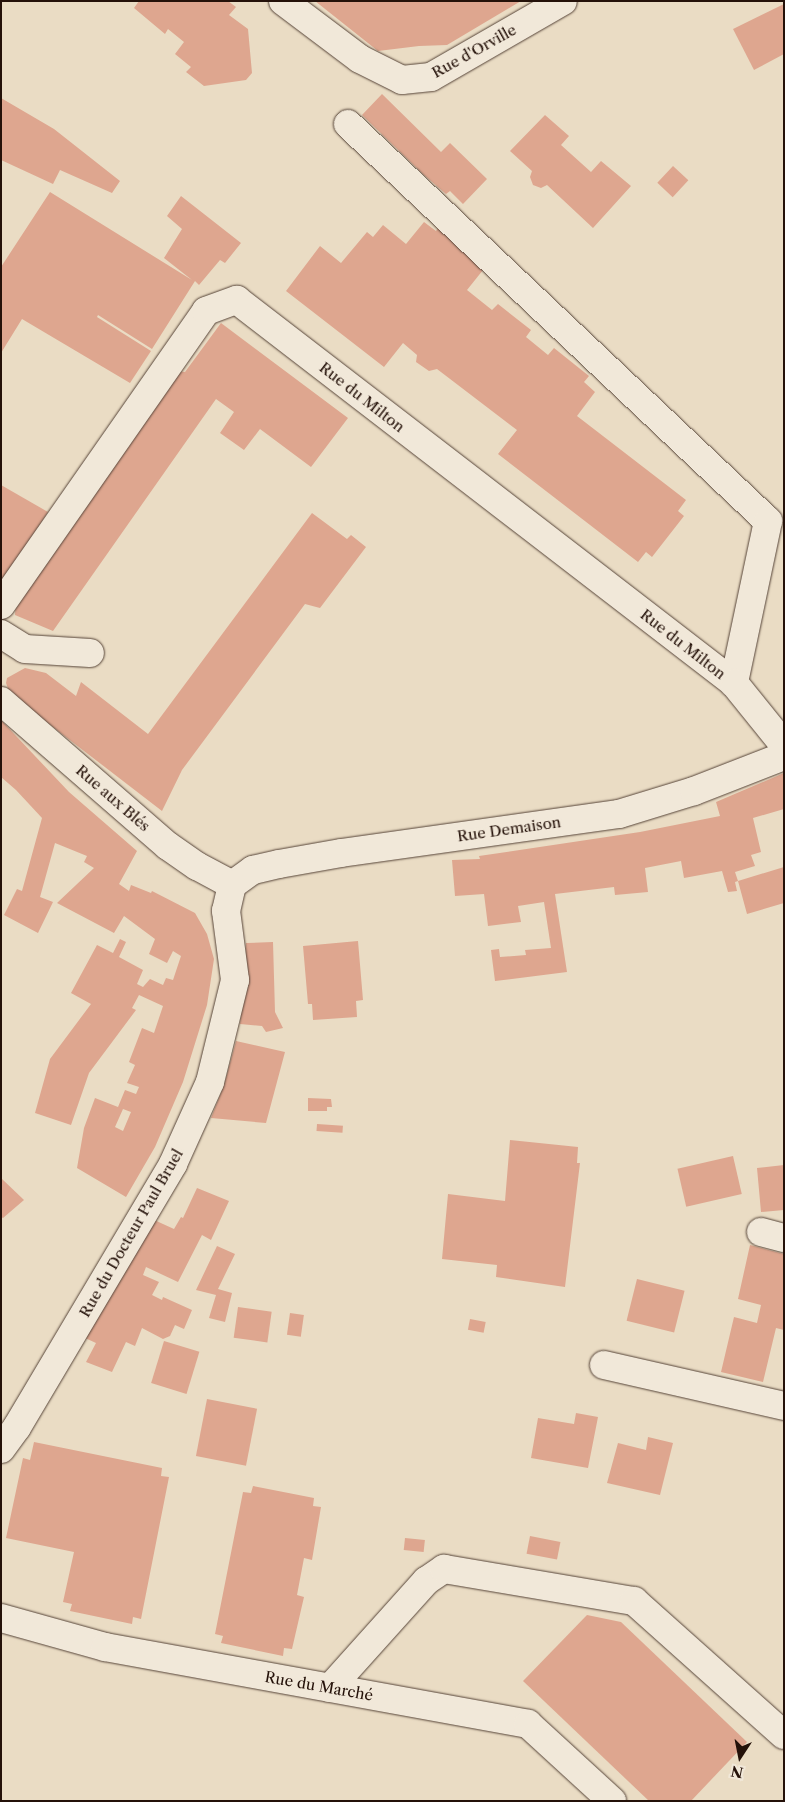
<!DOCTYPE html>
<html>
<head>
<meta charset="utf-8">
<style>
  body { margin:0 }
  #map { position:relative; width:785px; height:1802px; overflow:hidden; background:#eadcc4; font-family:"Libre Caslon Text",serif }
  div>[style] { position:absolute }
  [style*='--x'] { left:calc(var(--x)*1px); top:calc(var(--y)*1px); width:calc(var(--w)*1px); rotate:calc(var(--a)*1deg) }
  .building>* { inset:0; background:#dea68f; transform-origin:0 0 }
  .roads { filter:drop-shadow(0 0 1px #564438) drop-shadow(0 0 1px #564438) }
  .minor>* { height:28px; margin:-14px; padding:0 14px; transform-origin:14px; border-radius:14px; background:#f1e8d9 }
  span { translate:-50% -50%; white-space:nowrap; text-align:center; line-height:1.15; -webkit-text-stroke:5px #f1e8d9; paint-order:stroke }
  .street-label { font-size:15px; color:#241109 }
  .frame { position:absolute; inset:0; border:2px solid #241109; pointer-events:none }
  .north { position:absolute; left:715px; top:1732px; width:50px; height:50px; -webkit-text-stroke:4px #f1e8d9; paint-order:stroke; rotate:191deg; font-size:14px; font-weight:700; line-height:20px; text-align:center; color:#241109 }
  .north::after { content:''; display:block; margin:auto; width:18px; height:22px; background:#241109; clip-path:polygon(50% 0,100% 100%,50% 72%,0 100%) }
</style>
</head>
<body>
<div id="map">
  <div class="building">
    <i style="clip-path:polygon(139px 1px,228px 1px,236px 7px,229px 15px,248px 29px,252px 73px,246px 80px,204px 86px,186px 72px,191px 67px,175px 54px,184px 42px,168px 29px,165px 34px,134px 8px)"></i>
    <i style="clip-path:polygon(315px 1px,521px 1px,447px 45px,419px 46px,378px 51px)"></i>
    <i style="clip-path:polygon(784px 4px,784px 54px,754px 70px,733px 29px)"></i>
    <i style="clip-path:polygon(382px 94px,441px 152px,450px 143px,487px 179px,463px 204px,450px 191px,446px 194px,424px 175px,362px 115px)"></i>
    <i style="clip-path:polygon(1px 98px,54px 129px,120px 181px,112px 193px,60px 170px,53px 184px,1px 160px)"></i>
    <i style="clip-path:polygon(545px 115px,569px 136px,561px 145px,591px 172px,601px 161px,631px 186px,593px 228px,547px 185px,541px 188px,533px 185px,530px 177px,532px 171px,510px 151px)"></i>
    <i style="left:673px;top:166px;width:21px;height:23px;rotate:43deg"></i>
    <i style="clip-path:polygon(50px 192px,192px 280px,164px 258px,182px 229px,167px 216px,181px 196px,241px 243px,225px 263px,220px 260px,199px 285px,195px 281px,152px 349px,98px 315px,97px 317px,151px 351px,130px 383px,22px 319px,1px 353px,1px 267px)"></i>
    <i style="clip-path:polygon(424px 222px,436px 231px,440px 225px,483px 270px,467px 290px,492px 310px,498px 304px,531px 330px,526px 337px,548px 355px,554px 348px,589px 376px,584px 382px,595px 392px,577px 416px,686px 500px,678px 511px,684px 516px,652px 557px,646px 552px,638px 562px,498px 454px,517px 430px,437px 369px,429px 371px,416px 362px,417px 355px,403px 343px,384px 367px,286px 291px,320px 246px,341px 263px,367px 232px,373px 237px,383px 225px,406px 244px)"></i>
    <i style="clip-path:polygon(221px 323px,348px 418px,311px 467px,260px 429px,244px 450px,220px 433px,234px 412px,216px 399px,53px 631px,15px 615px,16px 600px,175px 371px,185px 372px)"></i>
    <i style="clip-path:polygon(1px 485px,48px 512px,1px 587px)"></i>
    <i style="clip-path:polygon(312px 513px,347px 539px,351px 535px,366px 547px,320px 608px,305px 604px,182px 770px,162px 811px,10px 694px,6px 683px,7px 678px,25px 668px,46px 673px,76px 696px,81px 682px,148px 734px)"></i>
    <i style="clip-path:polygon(evenodd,1px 720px,69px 792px,137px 851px,119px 884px,129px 891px,131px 885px,151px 893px,152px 891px,195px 913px,207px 934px,214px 959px,207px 1005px,183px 1082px,155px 1147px,126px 1197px,77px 1168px,84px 1128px,95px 1098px,118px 1107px,125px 1090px,136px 1094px,139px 1087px,127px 1083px,135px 1065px,129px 1062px,142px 1028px,154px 1033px,163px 1006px,139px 995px,132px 1008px,136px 1010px,89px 1073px,71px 1125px,35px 1113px,50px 1059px,91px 1004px,71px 993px,97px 945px,113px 953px,120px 939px,126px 942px,119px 957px,143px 970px,137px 984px,143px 987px,150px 979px,163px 985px,166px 978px,173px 980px,181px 956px,173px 951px,167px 963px,149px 954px,155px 939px,124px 916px,114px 933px,57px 903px,94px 868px,84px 862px,87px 856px,55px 843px,40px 897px,53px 902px,38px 933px,4px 915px,17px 889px,22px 891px,42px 818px,16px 790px,1px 777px,1px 720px,123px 1109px,131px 1112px,123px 1131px,115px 1127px,123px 1109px)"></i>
    <i style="clip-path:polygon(784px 773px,784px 809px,753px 818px,761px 852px,751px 855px,755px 866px,735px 872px,738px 881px,784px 867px,784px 903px,747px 914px,738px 881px,735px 882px,737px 891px,728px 892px,722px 871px,684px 878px,681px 861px,645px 868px,648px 892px,615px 895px,614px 887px,555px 894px,567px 972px,495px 981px,491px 950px,499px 949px,500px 957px,526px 955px,525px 950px,551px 948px,544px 902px,518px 906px,521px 922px,488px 926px,484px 894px,455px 896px,452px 860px,480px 859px,479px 856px,640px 832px,720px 816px,716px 802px)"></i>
    <i style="clip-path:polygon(358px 941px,363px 1000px,356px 1001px,357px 1017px,313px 1020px,312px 1004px,308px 1004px,303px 946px)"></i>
    <i style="clip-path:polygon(273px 942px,275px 1012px,283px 1028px,266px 1032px,262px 1026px,240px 1024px,246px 943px)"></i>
    <i style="clip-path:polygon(236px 1041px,285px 1052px,266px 1123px,211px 1118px,224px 1085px)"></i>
    <i style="clip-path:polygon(308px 1098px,331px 1099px,332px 1107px,327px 1107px,327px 1111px,308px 1111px)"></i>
    <i style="left:317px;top:1124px;width:26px;height:7px;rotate:4deg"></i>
    <i style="clip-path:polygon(510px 1140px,578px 1147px,577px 1163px,580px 1163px,565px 1287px,496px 1277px,497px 1265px,442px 1259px,448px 1194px,505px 1201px)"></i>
    <i style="left:733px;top:1156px;width:39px;height:57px;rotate:77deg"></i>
    <i style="clip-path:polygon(784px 1165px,784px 1210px,761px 1212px,757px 1168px)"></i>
    <i style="clip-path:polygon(1px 1178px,24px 1200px,3px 1218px,1px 1217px)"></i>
    <i style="clip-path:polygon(197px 1188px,229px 1201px,211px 1240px,202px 1235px,178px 1282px,146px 1267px,143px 1275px,159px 1282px,152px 1295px,162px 1300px,163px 1297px,192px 1310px,184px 1329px,175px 1325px,170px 1336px,163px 1339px,142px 1328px,135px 1346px,126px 1342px,112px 1372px,86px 1362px,96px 1343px,85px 1338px,152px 1219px,174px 1229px,181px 1217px,183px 1218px)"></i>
    <i style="clip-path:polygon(750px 1245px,784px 1254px,784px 1330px,776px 1328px,763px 1382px,721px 1372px,734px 1317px,757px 1323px,761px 1305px,738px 1299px)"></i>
    <i style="clip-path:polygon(217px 1246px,235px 1254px,218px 1289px,232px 1293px,225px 1322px,209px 1318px,216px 1295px,196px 1290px)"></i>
    <i style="left:637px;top:1279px;width:49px;height:43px;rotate:14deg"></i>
    <i style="left:238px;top:1307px;width:34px;height:31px;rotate:8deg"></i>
    <i style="left:290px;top:1313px;width:14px;height:22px;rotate:8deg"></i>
    <i style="left:470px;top:1319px;width:16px;height:11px;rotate:11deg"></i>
    <i style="left:164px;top:1341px;width:37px;height:44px;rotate:17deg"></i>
    <i style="left:207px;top:1399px;width:51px;height:58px;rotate:11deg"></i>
    <i style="clip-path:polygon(576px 1413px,598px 1417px,588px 1468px,531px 1458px,538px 1418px,574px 1424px)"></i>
    <i style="clip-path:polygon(648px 1437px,673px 1443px,660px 1495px,607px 1483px,618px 1443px,646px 1450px)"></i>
    <i style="clip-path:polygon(34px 1442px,162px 1468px,161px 1476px,169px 1477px,141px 1619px,133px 1617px,132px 1624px,70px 1611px,72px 1604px,63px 1602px,74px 1552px,6px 1538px,23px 1458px,30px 1460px)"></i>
    <i style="clip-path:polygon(253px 1486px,314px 1498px,313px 1506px,321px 1507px,312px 1560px,304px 1558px,297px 1595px,304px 1597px,292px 1649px,284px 1648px,283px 1656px,221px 1643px,223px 1636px,215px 1634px,243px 1492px,251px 1493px)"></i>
    <i style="left:530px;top:1536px;width:31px;height:18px;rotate:11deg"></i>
    <i style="left:405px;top:1538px;width:20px;height:12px;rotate:6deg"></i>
    <i style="clip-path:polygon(587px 1615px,621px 1622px,747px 1742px,691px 1801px,649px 1801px,523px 1681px)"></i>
  </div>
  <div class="roads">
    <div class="minor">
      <i style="--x:283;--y:1;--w:96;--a:37"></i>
      <i style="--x:360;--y:59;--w:47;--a:26.6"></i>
      <i style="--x:402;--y:80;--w:29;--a:-6"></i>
      <i style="--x:431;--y:77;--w:152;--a:-29.9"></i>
      <i style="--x:348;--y:124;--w:578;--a:43.39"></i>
      <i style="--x:768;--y:521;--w:166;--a:101.9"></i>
      <i style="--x:1;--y:605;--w:358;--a:-55.1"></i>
      <i style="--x:206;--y:311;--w:33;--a:-20"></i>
      <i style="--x:237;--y:300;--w:627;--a:37.62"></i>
      <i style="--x:734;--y:683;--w:80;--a:51.1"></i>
      <i style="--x:1;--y:634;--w:28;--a:32"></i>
      <i style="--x:25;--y:649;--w:65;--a:3.5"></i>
      <i style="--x:1;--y:701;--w:221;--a:41"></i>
      <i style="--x:168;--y:846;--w:35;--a:35"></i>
      <i style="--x:197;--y:866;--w:40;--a:28"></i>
      <i style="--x:232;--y:885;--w:26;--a:-36"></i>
      <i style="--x:253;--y:870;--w:27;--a:-13"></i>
      <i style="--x:279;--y:864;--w:63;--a:-10.1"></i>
      <i style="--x:341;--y:853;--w:281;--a:-8"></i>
      <i style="--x:619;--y:814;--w:78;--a:-17"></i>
      <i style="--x:694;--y:791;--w:97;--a:-21.3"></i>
      <i style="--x:761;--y:1232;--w:24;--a:15"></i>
      <i style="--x:604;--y:1365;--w:185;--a:12.8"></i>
      <i style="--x:1;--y:1449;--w:27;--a:-54"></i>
      <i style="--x:17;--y:1427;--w:306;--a:-59.3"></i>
      <i style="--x:173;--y:1164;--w:90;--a:-65.7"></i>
      <i style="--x:210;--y:1082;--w:105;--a:-76.2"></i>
      <i style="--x:235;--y:980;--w:70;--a:-97.4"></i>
      <i style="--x:226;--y:911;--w:27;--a:-77"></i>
      <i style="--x:1;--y:1618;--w:108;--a:15.6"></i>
      <i style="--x:105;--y:1647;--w:430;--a:10.3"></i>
      <i style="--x:528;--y:1724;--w:114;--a:42.5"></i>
      <i style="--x:330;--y:1688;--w:144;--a:-48.1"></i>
      <i style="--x:426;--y:1581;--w:22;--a:-34"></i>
      <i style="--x:444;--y:1569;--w:193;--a:9.6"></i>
      <i style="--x:634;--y:1601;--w:201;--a:41.8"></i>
    </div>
  </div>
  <div class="street-label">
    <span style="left:474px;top:51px;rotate:-29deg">Rue d'Orville</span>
    <span style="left:362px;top:397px;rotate:38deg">Rue du Milton</span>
    <span style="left:683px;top:644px;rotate:38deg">Rue du Milton</span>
    <span style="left:113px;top:798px;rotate:41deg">Rue aux Blés</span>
    <span style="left:509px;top:829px;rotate:-8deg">Rue Demaison</span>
    <span style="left:131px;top:1233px;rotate:-60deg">Rue du Docteur Paul Bruel</span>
    <span style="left:319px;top:1686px;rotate:10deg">Rue du Marché</span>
  </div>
  <div class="frame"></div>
  <div class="north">N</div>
</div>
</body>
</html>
